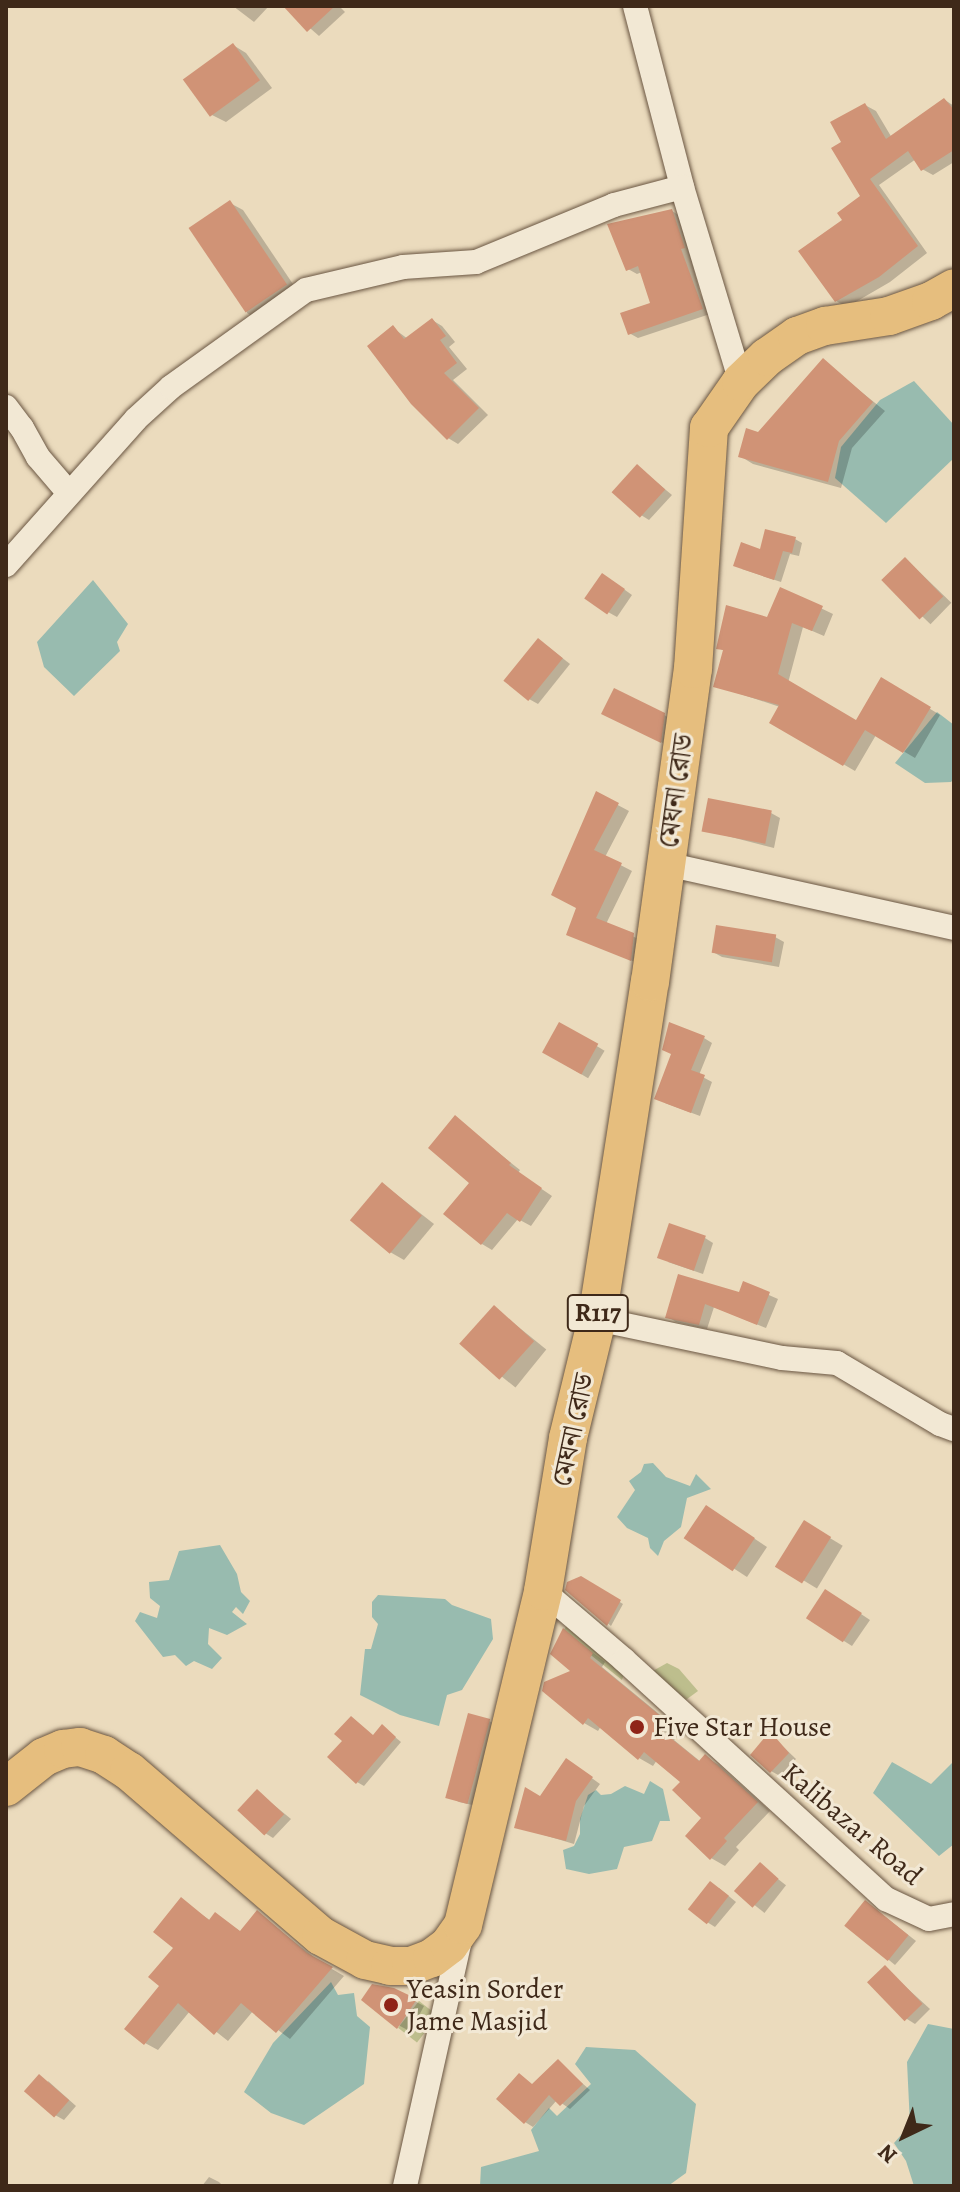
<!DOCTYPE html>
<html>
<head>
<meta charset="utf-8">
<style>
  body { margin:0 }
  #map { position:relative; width:960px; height:2192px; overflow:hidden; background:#ebdbbd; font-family:Alegreya,"Noto Serif Bengali",serif }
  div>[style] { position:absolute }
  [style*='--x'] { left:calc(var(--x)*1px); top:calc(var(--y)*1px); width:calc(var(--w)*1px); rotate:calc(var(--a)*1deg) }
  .green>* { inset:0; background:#bdbe8d; transform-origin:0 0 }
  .water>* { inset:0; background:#98bbaf }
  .shadow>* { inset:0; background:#0003; transform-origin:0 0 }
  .building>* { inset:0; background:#d09376; transform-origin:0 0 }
  .roads { filter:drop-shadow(0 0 2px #6a5642) drop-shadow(0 0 2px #6a5642) }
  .street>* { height:24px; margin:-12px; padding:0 12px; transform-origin:12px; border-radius:12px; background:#f2e8d4 }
  .primary>* { height:38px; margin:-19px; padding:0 19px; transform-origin:19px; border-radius:19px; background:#e6be7e }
  .dots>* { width:22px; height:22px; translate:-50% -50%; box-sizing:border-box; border:4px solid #f2e8d4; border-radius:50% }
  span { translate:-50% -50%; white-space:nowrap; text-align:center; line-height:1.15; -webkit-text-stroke:6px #f2e8d4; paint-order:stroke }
  .shield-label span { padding:2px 6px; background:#f2e8d4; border:2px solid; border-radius:6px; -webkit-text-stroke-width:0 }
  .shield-label { font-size:26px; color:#3f2919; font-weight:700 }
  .street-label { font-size:28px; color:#3f2919 }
  .poi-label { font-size:28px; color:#3f2919 }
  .left { translate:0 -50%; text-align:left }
  .frame { position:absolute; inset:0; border:8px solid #3f2919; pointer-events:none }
  .north { position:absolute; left:864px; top:2096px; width:80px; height:80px; -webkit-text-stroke:6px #f2e8d4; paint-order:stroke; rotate:223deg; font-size:22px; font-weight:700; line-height:32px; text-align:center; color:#3f2919 }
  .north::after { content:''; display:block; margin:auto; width:28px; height:36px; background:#3f2919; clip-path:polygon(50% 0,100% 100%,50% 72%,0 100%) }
</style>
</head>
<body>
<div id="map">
  <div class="green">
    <i style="clip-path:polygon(571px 1620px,626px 1668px,622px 1680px,562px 1632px)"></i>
    <i style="clip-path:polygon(667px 1663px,679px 1669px,698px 1691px,683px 1702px,651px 1672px)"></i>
    <i style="left:419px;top:2001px;width:24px;height:34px;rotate:38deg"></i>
  </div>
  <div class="water">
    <i style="clip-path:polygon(914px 381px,954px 425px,954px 458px,886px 523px,835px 478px,841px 447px,880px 400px)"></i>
    <i style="clip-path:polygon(93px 580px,128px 624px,117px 642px,120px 651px,74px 696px,44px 667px,37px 642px)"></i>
    <i style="clip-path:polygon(937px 712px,954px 725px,954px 779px,951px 782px,925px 783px,895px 763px)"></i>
    <i style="clip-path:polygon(653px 1463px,666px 1477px,690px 1486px,696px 1474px,711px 1489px,687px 1498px,681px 1527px,664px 1541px,658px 1556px,650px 1548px,648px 1538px,627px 1528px,617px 1517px,635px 1490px,629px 1481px,641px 1472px,644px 1464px)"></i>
    <i style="clip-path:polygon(220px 1545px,237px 1574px,241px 1592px,250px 1601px,243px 1614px,236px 1607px,232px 1612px,247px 1624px,227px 1635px,209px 1628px,208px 1644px,222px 1658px,212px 1669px,194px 1661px,186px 1666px,175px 1655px,163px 1657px,135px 1621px,140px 1612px,157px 1618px,160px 1606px,150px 1598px,149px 1582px,169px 1580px,179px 1551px)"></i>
    <i style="clip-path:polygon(378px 1595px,445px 1599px,452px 1605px,491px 1619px,493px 1639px,462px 1690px,447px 1695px,439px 1726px,400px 1715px,360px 1695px,365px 1649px,371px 1649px,378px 1624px,372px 1617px,372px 1602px)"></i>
    <i style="clip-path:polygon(954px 1761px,954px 1844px,939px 1856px,873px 1793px,892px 1762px,931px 1784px)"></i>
    <i style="clip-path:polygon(650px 1781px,663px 1789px,670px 1821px,660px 1821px,652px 1841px,624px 1847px,617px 1869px,589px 1874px,566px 1869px,563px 1850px,574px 1846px,580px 1834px,580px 1819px,588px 1795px,596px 1790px,601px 1795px,611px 1794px,625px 1786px,644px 1794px)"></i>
    <i style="clip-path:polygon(331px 1982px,338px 1995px,354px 1993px,357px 2016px,370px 2027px,364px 2084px,304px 2125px,271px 2113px,244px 2092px,273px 2043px)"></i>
    <i style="clip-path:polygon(928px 2024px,954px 2029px,954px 2186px,914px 2186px,906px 2161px,894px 2143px,910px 2125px,907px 2062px)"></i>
    <i style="clip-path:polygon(586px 2047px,635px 2050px,696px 2104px,686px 2173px,668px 2186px,480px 2186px,481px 2167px,539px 2151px,531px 2130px,549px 2108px,557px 2116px,591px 2084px,575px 2064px)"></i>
  </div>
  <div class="shadow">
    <i style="clip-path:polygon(233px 6px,269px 6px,254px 22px)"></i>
    <i style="clip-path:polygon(285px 6px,339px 6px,345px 12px,319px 36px)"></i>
    <i style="clip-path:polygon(233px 45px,246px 53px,272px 88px,226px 122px,212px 115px)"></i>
    <i style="clip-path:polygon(945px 100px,954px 106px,954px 162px,933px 175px,922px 169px,916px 159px,879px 185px,927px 253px,890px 282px,847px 307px,836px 301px,844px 220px,863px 196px,844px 142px,865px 105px,876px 111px,892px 138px)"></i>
    <i style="clip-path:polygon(230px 203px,243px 210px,299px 293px,260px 321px,247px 313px)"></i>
    <i style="clip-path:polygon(672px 211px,680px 216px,700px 293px,710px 314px,638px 338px,629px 333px,652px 304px,642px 272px,637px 274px,628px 269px)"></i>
    <i style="clip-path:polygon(432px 320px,442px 326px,455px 342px,449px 347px,467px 369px,453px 380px,488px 415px,458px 444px,448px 438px,393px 328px,408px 339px)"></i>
    <i style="clip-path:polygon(823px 361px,885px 411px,852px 448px,841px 488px,753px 464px,740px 456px)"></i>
    <i style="clip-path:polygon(637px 466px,672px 495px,649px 520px,641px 515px)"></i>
    <i style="clip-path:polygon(795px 539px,802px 543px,799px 556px,790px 554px,781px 582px,742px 569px)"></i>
    <i style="left:906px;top:559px;width:63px;height:30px;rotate:44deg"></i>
    <i style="clip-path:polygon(611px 580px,632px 595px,617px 617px,608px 612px)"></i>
    <i style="clip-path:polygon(781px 589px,833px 614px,824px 636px,803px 627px,788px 683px,857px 723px,893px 686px,940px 715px,915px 758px,876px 735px,855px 771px,771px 722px,780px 707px,716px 686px,725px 651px,719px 648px,768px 619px)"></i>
    <i style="clip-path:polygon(546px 645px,570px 664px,538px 704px,529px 699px)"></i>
    <i style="clip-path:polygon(664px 715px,673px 720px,669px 746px,612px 718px)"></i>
    <i style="clip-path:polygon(597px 794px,629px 811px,605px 857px,632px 871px,606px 924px,645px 942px,642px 965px,568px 934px,579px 908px)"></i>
    <i style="clip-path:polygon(771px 813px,780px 818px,774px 848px,704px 830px)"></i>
    <i style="clip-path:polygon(775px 937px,784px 942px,779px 967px,722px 957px,713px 952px)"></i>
    <i style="left:560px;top:1024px;width:52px;height:32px;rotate:31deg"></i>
    <i style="clip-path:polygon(704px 1038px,712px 1043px,699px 1075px,712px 1082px,700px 1116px,665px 1103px)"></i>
    <i style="clip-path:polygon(455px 1118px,520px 1170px,518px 1173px,552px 1196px,531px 1226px,518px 1219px,492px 1250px,482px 1244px)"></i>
    <i style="clip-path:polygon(383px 1184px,434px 1224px,404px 1260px,390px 1252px)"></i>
    <i style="clip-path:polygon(705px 1238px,713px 1243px,703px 1274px,668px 1262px)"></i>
    <i style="clip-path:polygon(679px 1277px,740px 1295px,744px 1284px,778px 1299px,766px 1328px,714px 1307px,707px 1329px,676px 1322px,668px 1317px)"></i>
    <i style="left:495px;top:1308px;width:66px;height:49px;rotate:39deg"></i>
    <i style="clip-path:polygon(719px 1515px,767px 1547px,747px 1577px,687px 1538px)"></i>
    <i style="left:805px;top:1523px;width:44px;height:50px;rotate:31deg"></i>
    <i style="clip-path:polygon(581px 1578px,623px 1604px,611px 1626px,568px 1590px)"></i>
    <i style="clip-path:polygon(834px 1596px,870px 1620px,852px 1646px,844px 1641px)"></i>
    <i style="clip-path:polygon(564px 1631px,605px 1662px,602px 1667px,681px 1732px,674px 1740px,701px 1762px,706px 1757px,719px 1765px,770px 1811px,736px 1847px,739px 1850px,725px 1866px,711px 1858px,704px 1818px,683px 1782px,657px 1760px,653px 1766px,639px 1758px,601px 1726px,598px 1731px,584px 1723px,544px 1690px,574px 1671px)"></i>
    <i style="clip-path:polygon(489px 1721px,496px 1725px,477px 1806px,459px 1802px,452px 1798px)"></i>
    <i style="clip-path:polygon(383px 1727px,401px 1742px,364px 1786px,357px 1782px,374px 1737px)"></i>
    <i style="clip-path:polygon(770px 1734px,796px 1759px,780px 1776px,771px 1771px)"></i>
    <i style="clip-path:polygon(575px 1766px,600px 1784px,584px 1806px,574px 1844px,517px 1827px)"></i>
    <i style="clip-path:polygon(258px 1792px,291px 1819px,273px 1838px,265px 1833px)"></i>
    <i style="left:760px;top:1865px;width:33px;height:35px;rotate:38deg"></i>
    <i style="clip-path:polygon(719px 1888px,736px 1902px,715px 1927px,707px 1922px)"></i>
    <i style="clip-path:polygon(181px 1900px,211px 1921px,216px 1915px,241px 1932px,258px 1913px,320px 1962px,344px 1976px,290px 2039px,253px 2011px,228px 2041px,190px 2011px,158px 2050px,145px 2043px,176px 1948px)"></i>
    <i style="clip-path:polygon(874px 1908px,916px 1941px,895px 1965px,846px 1925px)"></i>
    <i style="clip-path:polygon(885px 1968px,930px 2009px,915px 2024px,907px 2019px)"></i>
    <i style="left:394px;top:1990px;width:34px;height:29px;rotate:28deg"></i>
    <i style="clip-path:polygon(558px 2062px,590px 2090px,570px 2109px,557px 2100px,533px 2127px,525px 2122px,520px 2076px,534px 2086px)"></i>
    <i style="clip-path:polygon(48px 2081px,76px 2106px,64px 2120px,55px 2115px)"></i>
    <i style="clip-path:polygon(209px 2177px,219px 2182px,223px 2186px,202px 2186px)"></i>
  </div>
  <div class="building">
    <i style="clip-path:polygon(283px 6px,335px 6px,307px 32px)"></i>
    <i style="left:233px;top:43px;width:46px;height:62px;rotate:54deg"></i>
    <i style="clip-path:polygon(944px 98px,954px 110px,954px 150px,921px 171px,908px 151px,870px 179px,918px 246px,879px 277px,835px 302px,798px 251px,842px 220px,837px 213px,860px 196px,831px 148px,841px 142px,830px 122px,865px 103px,886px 139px)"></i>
    <i style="left:230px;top:200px;width:102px;height:50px;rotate:56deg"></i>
    <i style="clip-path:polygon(672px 209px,685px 248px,681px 249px,703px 309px,628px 335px,620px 313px,650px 303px,638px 266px,626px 271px,607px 224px)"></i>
    <i style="clip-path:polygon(432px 318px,446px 336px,440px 340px,457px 363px,444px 373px,479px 408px,447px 440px,411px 404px,367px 346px,393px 325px,404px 339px)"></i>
    <i style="clip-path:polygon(823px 358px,873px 402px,839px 441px,828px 482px,738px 457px,746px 428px,758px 432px)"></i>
    <i style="left:637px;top:464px;width:38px;height:38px;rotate:42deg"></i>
    <i style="clip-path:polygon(765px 529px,796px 537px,792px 553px,783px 551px,774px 580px,733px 566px,741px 542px,760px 549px)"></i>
    <i style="left:905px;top:557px;width:55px;height:33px;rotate:46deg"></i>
    <i style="left:602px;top:573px;width:28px;height:31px;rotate:35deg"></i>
    <i style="clip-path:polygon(780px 587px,823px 606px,812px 631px,792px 623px,778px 674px,856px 720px,881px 677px,931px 707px,903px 753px,865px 730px,843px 766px,769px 723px,779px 705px,713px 687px,723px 650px,716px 649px,726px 605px,767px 617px)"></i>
    <i style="left:538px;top:638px;width:32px;height:55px;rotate:39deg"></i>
    <i style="clip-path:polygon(614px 688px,665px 713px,661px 743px,601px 714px)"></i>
    <i style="clip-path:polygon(596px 791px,619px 803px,594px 850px,622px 863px,596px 918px,634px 933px,631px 961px,566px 935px,576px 908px,551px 895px)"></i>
    <i style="left:708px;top:798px;width:65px;height:34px;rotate:11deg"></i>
    <i style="left:716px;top:925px;width:61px;height:28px;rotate:9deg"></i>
    <i style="left:559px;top:1022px;width:45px;height:35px;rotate:29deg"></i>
    <i style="clip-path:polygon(669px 1022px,705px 1036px,691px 1070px,705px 1075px,691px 1113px,654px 1099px,671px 1054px,662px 1050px)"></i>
    <i style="clip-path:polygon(455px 1115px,511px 1163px,509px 1165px,542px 1188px,520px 1222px,507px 1213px,481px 1245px,443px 1214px,469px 1183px,428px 1148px)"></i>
    <i style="left:382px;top:1182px;width:52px;height:50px;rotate:40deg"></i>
    <i style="left:669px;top:1223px;width:39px;height:37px;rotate:19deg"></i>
    <i style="clip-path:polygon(678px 1274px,739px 1292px,743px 1281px,770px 1292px,757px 1325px,705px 1304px,699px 1325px,665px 1318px)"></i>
    <i style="left:494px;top:1305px;width:54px;height:52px;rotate:42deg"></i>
    <i style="left:706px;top:1505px;width:59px;height:40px;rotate:34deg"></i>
    <i style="left:804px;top:1520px;width:32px;height:55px;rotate:32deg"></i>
    <i style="clip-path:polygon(581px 1576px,621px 1600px,607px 1626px,565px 1590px,567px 1582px)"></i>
    <i style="left:825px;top:1589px;width:44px;height:35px;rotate:33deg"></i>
    <i style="clip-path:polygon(563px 1628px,593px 1653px,590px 1658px,669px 1723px,662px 1731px,699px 1761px,705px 1754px,758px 1802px,724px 1838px,727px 1841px,710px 1860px,685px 1836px,701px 1818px,672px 1790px,680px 1782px,644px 1752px,638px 1760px,588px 1718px,583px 1725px,542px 1691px,544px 1682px,570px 1671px,550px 1654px)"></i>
    <i style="left:468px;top:1713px;width:23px;height:88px;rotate:15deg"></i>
    <i style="clip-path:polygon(351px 1716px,373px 1735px,382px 1724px,396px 1737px,356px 1784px,327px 1757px,342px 1741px,334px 1734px)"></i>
    <i style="clip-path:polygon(770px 1731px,789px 1753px,770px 1773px,750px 1755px)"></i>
    <i style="clip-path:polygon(566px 1758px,593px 1777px,576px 1801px,566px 1841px,514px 1828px,525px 1787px,540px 1796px)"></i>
    <i style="left:257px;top:1789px;width:37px;height:29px;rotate:43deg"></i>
    <i style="left:760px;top:1862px;width:25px;height:39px;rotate:42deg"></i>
    <i style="left:710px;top:1881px;width:24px;height:36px;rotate:38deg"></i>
    <i style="clip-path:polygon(181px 1897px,209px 1920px,215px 1912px,240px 1931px,257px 1910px,307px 1953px,333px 1967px,276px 2033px,241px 2003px,214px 2035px,178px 2003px,144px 2045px,124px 2029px,159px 1986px,148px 1977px,173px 1948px,153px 1932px)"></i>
    <i style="left:865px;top:1900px;width:56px;height:33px;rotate:39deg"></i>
    <i style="left:885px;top:1965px;width:54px;height:25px;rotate:46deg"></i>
    <i style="clip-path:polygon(372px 1984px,394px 1988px,417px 1999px,397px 2029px,361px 2000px)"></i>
    <i style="clip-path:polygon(558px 2059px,583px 2084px,560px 2106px,549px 2095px,524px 2124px,496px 2099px,519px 2073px,532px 2084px)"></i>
    <i style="left:39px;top:2074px;width:40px;height:23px;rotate:41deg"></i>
  </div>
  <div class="roads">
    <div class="street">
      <i style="--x:635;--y:6;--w:187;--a:75.4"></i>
      <i style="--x:682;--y:187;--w:204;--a:73.2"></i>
      <i style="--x:6;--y:407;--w:26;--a:53"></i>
      <i style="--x:22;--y:428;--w:33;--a:61"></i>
      <i style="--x:38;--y:457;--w:46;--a:49.4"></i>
      <i style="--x:6;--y:565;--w:195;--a:-48.3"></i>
      <i style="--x:136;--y:419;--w:47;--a:-42.4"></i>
      <i style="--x:171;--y:387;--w:166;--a:-35.7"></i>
      <i style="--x:306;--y:290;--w:100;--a:-13.3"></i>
      <i style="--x:403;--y:267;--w:73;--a:-3.9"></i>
      <i style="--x:476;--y:262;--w:149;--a:-22.4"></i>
      <i style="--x:614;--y:205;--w:70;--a:-14.8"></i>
      <i style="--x:666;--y:864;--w:295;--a:12.5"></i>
      <i style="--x:597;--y:1319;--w:189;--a:11.9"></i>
      <i style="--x:782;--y:1358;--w:55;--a:5.2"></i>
      <i style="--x:837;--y:1363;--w:120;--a:30.6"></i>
      <i style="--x:940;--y:1424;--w:15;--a:20"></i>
      <i style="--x:543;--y:1591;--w:106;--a:40.4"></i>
      <i style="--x:624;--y:1660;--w:355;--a:42.4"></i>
      <i style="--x:886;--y:1899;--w:47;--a:24.9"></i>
      <i style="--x:929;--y:1919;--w:25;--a:-11"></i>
      <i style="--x:405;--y:2186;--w:260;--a:-77.4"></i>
    </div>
    <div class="primary">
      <i style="--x:6;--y:1787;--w:48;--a:-38.3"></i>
      <i style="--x:44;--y:1757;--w:21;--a:-23"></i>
      <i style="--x:63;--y:1749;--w:17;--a:-7"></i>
      <i style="--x:80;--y:1747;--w:25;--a:18"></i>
      <i style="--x:104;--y:1755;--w:30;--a:33"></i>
      <i style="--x:129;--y:1771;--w:253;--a:40.7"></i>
      <i style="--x:321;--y:1936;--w:50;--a:28.6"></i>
      <i style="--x:365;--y:1960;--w:26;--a:13"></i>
      <i style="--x:390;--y:1966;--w:21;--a:0"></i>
      <i style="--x:411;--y:1966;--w:22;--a:-21"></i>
      <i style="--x:432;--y:1958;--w:21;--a:-37"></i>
      <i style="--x:449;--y:1945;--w:24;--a:-55"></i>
      <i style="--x:463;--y:1925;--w:343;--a:-76.5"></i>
      <i style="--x:543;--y:1591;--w:155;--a:-80.7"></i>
      <i style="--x:568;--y:1438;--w:122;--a:-76.3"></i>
      <i style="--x:597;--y:1319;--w:341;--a:-81.1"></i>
      <i style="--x:650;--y:982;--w:316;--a:-82.2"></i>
      <i style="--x:693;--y:669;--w:242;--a:-86.2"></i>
      <i style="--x:709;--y:428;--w:56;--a:-55.2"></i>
      <i style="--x:741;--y:382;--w:36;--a:-44"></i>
      <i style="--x:767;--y:357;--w:37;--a:-35"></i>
      <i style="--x:797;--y:336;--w:30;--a:-20"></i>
      <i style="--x:825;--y:326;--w:65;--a:-8.9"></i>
      <i style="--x:889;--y:316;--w:45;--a:-19.7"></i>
      <i style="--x:931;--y:301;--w:26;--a:-29"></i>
    </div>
  </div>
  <div class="dots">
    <i style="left:637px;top:1727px;background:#8f2418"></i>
    <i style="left:391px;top:2005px;background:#8f2418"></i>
  </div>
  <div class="shield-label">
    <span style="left:598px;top:1313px">R117</span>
  </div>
  <div class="street-label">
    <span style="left:676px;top:791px;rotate:-82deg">মেঘনা রোড</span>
    <span style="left:573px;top:1430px;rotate:-78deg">মেঘনা রোড</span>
    <span style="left:852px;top:1824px;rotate:40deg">Kalibazar Road</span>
  </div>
  <div class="poi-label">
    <span class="left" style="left:653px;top:1727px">Five Star House</span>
    <span class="left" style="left:407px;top:2005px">Yeasin Sorder<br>Jame Masjid</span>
  </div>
  <div class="frame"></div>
  <div class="north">N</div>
</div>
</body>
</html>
